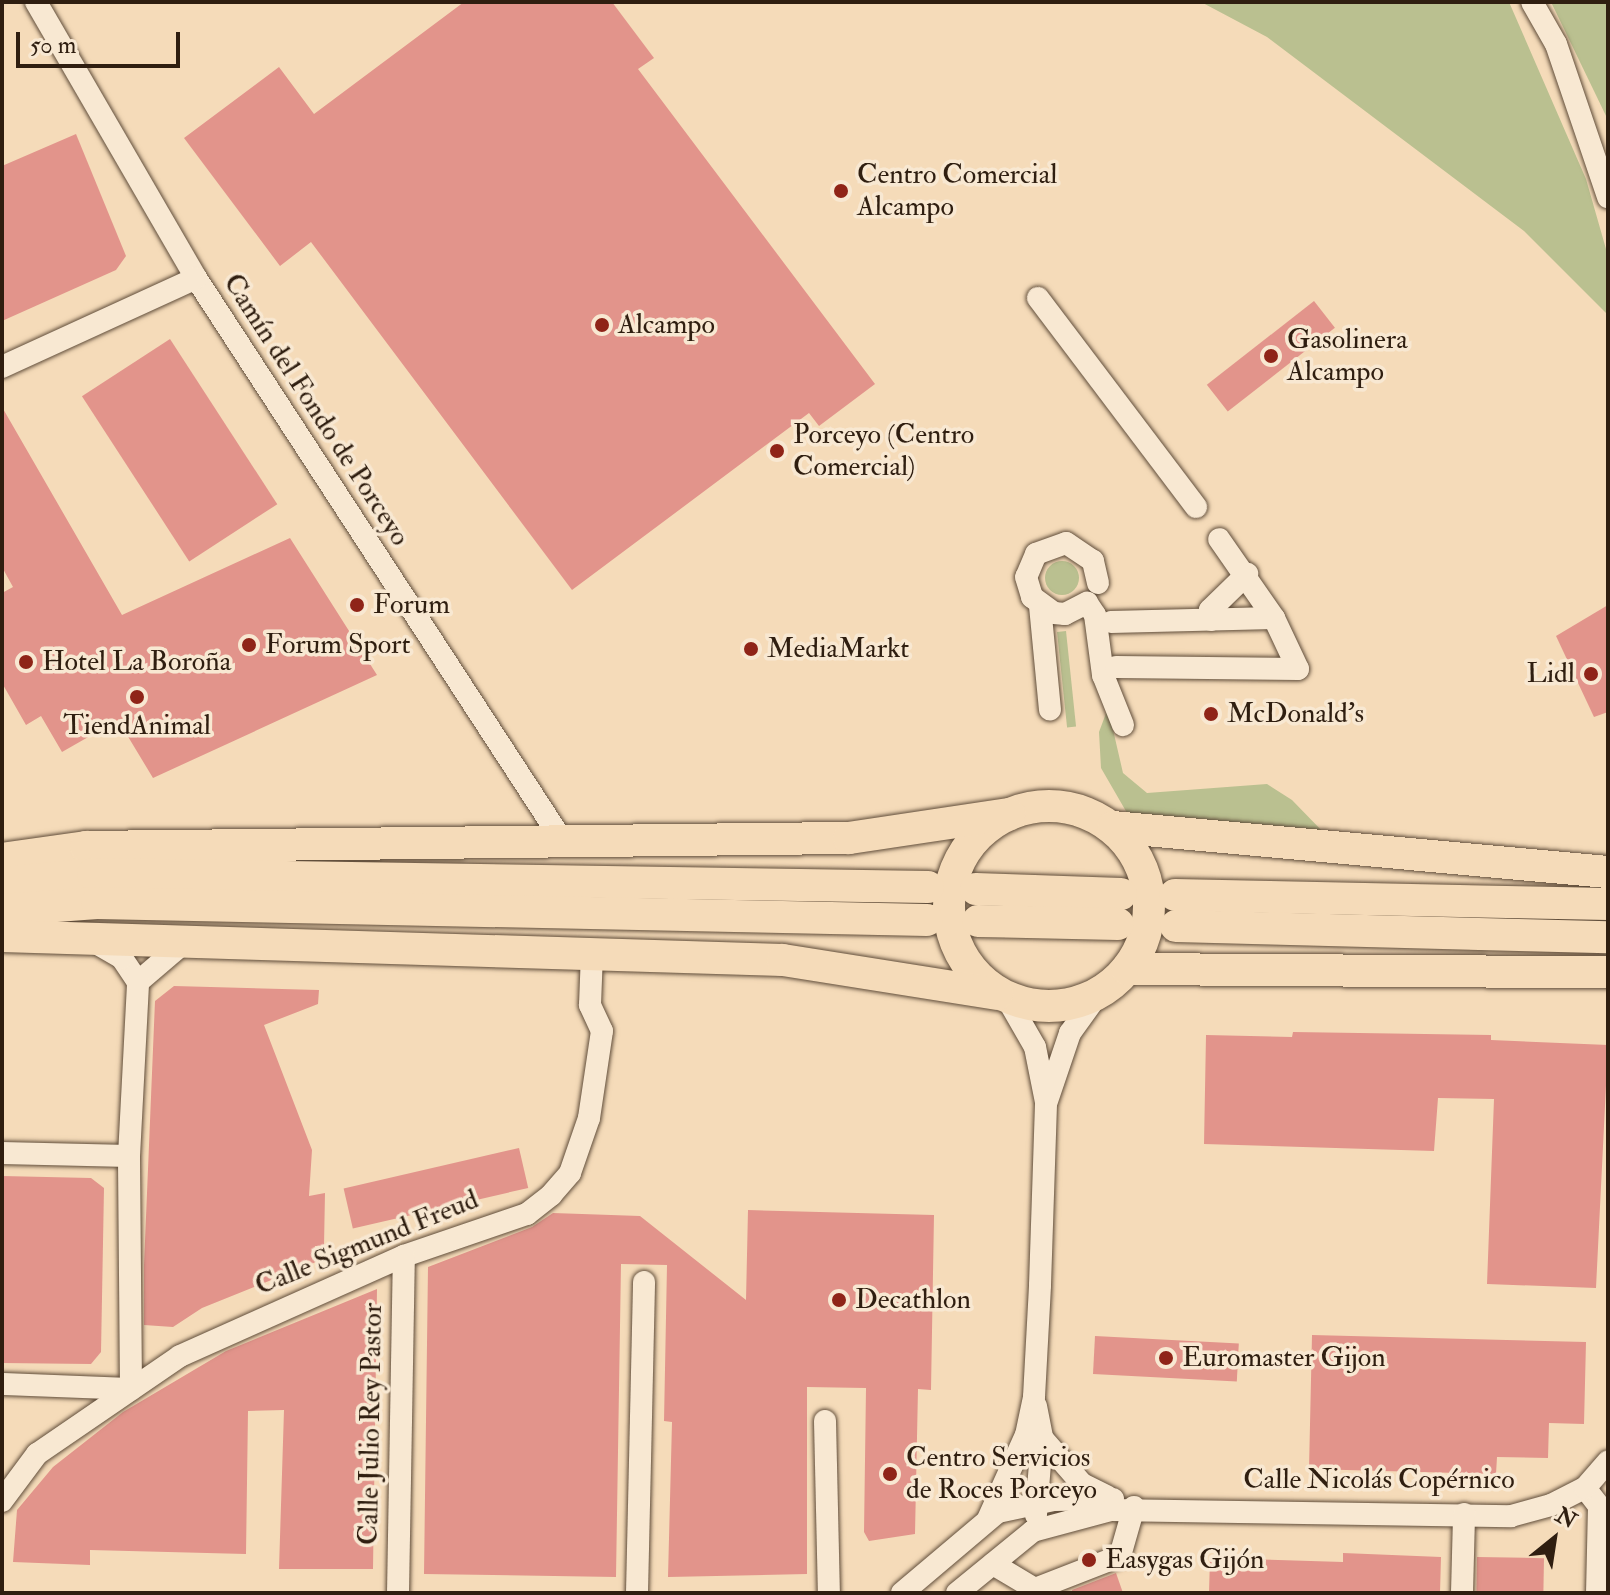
<!DOCTYPE html>
<html>
<head>
<meta charset="utf-8">
<style>
  body { margin:0 }
  #map { position:relative; width:1610px; height:1595px; overflow:hidden; background:#f5dbb9; font-family:"IM FELL Double Pica",serif }
  div>[style] { position:absolute }
  [style*='--x'] { left:calc(var(--x)*1px); top:calc(var(--y)*1px); width:calc(var(--w)*1px); rotate:calc(var(--a)*1deg) }
  .green>* { inset:0; background:#bac090; transform-origin:0 0 }
  .round { border-radius:50% }
  .building>* { inset:0; background:#e2948b; transform-origin:0 0 }
  .highway-tunnel>* { height:32px; margin-top:-16px; transform-origin:0; background:repeating-linear-gradient(90deg,#cdb597 0 32px,transparent 0 48px) }
  .roads { filter:drop-shadow(0 0 2px #604d3a) drop-shadow(0 0 2px #604d3a) }
  .minor>* { height:22px; margin:-11px; padding:0 11px; transform-origin:11px; border-radius:11px; background:#f8e8d2 }
  .highway>* { height:32px; margin:-16px; padding:0 16px; transform-origin:16px; border-radius:16px; background:#f5dbb9 }
  .highway>.ring { margin:-16px; padding:0; box-sizing:content-box; background:none; border:32px solid #f5dbb9; border-radius:50% }
  .dots>* { width:22px; height:22px; translate:-50% -50%; box-sizing:border-box; border:4px solid #f8e8d2; border-radius:50% }
  span { translate:-50% -50%; white-space:nowrap; text-align:center; line-height:1.15; -webkit-text-stroke:7px #f8e8d2; paint-order:stroke }
  .poi-label { font-size:28px; color:#2f1e10 }
  .left { translate:0 -50%; text-align:left }
  .right { translate:-100% -50%; text-align:right }
  .street-label { font-size:28px; color:#2f1e10 }
  .frame { position:absolute; inset:0; border:4px solid #2f1e10; pointer-events:none }
  .north { position:absolute; left:1514px; top:1499px; width:80px; height:80px; -webkit-text-stroke:6px #f8e8d2; paint-order:stroke; rotate:30deg; font-size:22px; font-weight:700; line-height:32px; text-align:center; color:#2f1e10 }
  .north::after { content:''; display:block; margin:auto; width:28px; height:36px; background:#2f1e10; clip-path:polygon(50% 0,100% 100%,50% 72%,0 100%) }
  .scale { position:absolute; left:16px; top:32px; width:164px; height:36px; box-sizing:border-box; border:4px solid #2f1e10; border-top:0; padding-left:10px; font-size:24px; line-height:28px; white-space:nowrap; color:#2f1e10; -webkit-text-stroke:6px #f8e8d2; paint-order:stroke }
</style>
</head>
<body>
<div id="map">
  <div class="green">
    <i style="clip-path:polygon(1201px 2px,1509px 2px,1586px 179px,1608px 256px,1608px 315px,1524px 231px,1267px 37px)"></i>
    <i style="clip-path:polygon(1551px 2px,1608px 2px,1608px 120px)"></i>
    <i class="round" style="left:1045px;top:561px;width:34px;height:34px"></i>
    <i style="left:1066px;top:631px;width:96px;height:9px;rotate:84deg"></i>
    <i style="clip-path:polygon(1108px 708px,1123px 773px,1147px 793px,1267px 784px,1292px 800px,1326px 835px,1127px 813px,1101px 768px,1099px 732px)"></i>
  </div>
  <div class="building">
    <i style="clip-path:polygon(464px 2px,612px 2px,654px 58px,638px 69px,875px 384px,819px 426px,809px 413px,572px 590px,311px 242px,280px 266px,184px 138px,279px 67px,314px 114px)"></i>
    <i style="clip-path:polygon(76px 134px,126px 256px,116px 270px,2px 321px,2px 166px)"></i>
    <i style="left:1314px;top:301px;width:34px;height:136px;rotate:52deg"></i>
    <i style="left:170px;top:339px;width:197px;height:105px;rotate:57deg"></i>
    <i style="clip-path:polygon(2px 407px,122px 615px,290px 538px,377px 675px,153px 778px,118px 720px,62px 752px,41px 716px,26px 725px,2px 683px,2px 593px,13px 587px,2px 567px)"></i>
    <i style="clip-path:polygon(1608px 605px,1608px 712px,1594px 717px,1556px 636px)"></i>
    <i style="clip-path:polygon(174px 986px,319px 990px,318px 1004px,264px 1025px,312px 1150px,309px 1196px,325px 1193px,324px 1246px,315px 1246px,316px 1262px,202px 1308px,173px 1327px,144px 1325px,144px 1265px,155px 1001px)"></i>
    <i style="clip-path:polygon(1293px 1032px,1491px 1035px,1491px 1040px,1608px 1045px,1596px 1288px,1487px 1284px,1494px 1099px,1438px 1098px,1434px 1151px,1204px 1144px,1206px 1035px,1292px 1037px)"></i>
    <i style="left:519px;top:1148px;width:41px;height:180px;rotate:77deg"></i>
    <i style="clip-path:polygon(2px 1176px,91px 1178px,104px 1188px,101px 1352px,91px 1364px,2px 1363px)"></i>
    <i style="clip-path:polygon(748px 1210px,934px 1215px,931px 1390px,918px 1389px,915px 1534px,869px 1541px,864px 1532px,866px 1388px,807px 1387px,807px 1574px,668px 1577px,672px 1422px,664px 1421px,667px 1265px,621px 1264px,616px 1577px,424px 1574px,428px 1267px,532px 1227px,553px 1213px,640px 1216px,746px 1300px)"></i>
    <i style="clip-path:polygon(377px 1289px,373px 1569px,279px 1569px,284px 1410px,248px 1411px,246px 1554px,90px 1550px,90px 1565px,13px 1562px,17px 1510px,53px 1467px,123px 1412px,226px 1351px)"></i>
    <i style="clip-path:polygon(1312px 1335px,1586px 1342px,1584px 1424px,1549px 1423px,1548px 1458px,1497px 1457px,1496px 1474px,1309px 1469px)"></i>
    <i style="left:1095px;top:1336px;width:144px;height:38px;rotate:3deg"></i>
    <i style="clip-path:polygon(1343px 1553px,1441px 1557px,1440px 1593px,1209px 1593px,1210px 1558px,1343px 1562px)"></i>
    <i style="left:1477px;top:1557px;width:67px;height:36px;rotate:1deg"></i>
    <i style="clip-path:polygon(1116px 1573px,1123px 1593px,1073px 1593px,1072px 1590px)"></i>
  </div>
  <div class="highway-tunnel">
    <i style="--x:928;--y:887;--w:48;--a:2.4"></i>
    <i style="--x:1121;--y:894;--w:54;--a:1.1"></i>
    <i style="--x:927;--y:920;--w:51;--a:1.1"></i>
    <i style="--x:1118;--y:924;--w:58;--a:2"></i>
  </div>
  <div class="roads">
    <div class="minor">
      <i style="--x:36;--y:2;--w:319;--a:59.9"></i>
      <i style="--x:196;--y:278;--w:671;--a:56.93"></i>
      <i style="--x:1532;--y:2;--w:48;--a:60.3"></i>
      <i style="--x:1556;--y:44;--w:162;--a:71.2"></i>
      <i style="--x:1038;--y:298;--w:262;--a:52.9"></i>
      <i style="--x:2;--y:367;--w:213;--a:-24.6"></i>
      <i style="--x:1098;--y:583;--w:23;--a:-103"></i>
      <i style="--x:1093;--y:561;--w:32;--a:-146"></i>
      <i style="--x:1066;--y:543;--w:32;--a:160"></i>
      <i style="--x:1036;--y:554;--w:25;--a:113"></i>
      <i style="--x:1026;--y:577;--w:21;--a:73"></i>
      <i style="--x:1032;--y:597;--w:27;--a:36"></i>
      <i style="--x:1054;--y:613;--w:11;--a:5"></i>
      <i style="--x:1065;--y:614;--w:25;--a:-27"></i>
      <i style="--x:1087;--y:603;--w:14;--a:56"></i>
      <i style="--x:1095;--y:615;--w:61;--a:82.4"></i>
      <i style="--x:1103;--y:675;--w:54;--a:68.2"></i>
      <i style="--x:1040;--y:606;--w:104;--a:84.5"></i>
      <i style="--x:1211;--y:620;--w:10;--a:-96"></i>
      <i style="--x:1210;--y:610;--w:52;--a:-44.2"></i>
      <i style="--x:1111;--y:622;--w:163;--a:-1.4"></i>
      <i style="--x:1116;--y:667;--w:182;--a:0.6"></i>
      <i style="--x:1298;--y:669;--w:56;--a:-115.2"></i>
      <i style="--x:1274;--y:618;--w:96;--a:-124.8"></i>
      <i style="--x:138;--y:982;--w:63;--a:-40.5"></i>
      <i style="--x:1047;--y:1101;--w:72;--a:-71.3"></i>
      <i style="--x:1070;--y:1033;--w:44;--a:-54.2"></i>
      <i style="--x:2;--y:1153;--w:127;--a:1.4"></i>
      <i style="--x:2;--y:1384;--w:129;--a:2.2"></i>
      <i style="--x:131;--y:1389;--w:233;--a:-90.5"></i>
      <i style="--x:129;--y:1156;--w:174;--a:-87"></i>
      <i style="--x:138;--y:982;--w:29;--a:-124"></i>
      <i style="--x:122;--y:958;--w:34;--a:-150"></i>
      <i style="--x:1036;--y:1406;--w:33;--a:79"></i>
      <i style="--x:1042;--y:1438;--w:77;--a:94.5"></i>
      <i style="--x:825;--y:1421;--w:172;--a:88.7"></i>
      <i style="--x:1042;--y:1438;--w:61;--a:49"></i>
      <i style="--x:1082;--y:1484;--w:28;--a:26"></i>
      <i style="--x:1585;--y:1488;--w:23;--a:52"></i>
      <i style="--x:1599;--y:1506;--w:87;--a:91.3"></i>
      <i style="--x:2;--y:1501;--w:59;--a:-53.3"></i>
      <i style="--x:37;--y:1454;--w:173;--a:-34.4"></i>
      <i style="--x:180;--y:1356;--w:245;--a:-24.1"></i>
      <i style="--x:404;--y:1256;--w:130;--a:-18.9"></i>
      <i style="--x:527;--y:1214;--w:31;--a:-38"></i>
      <i style="--x:551;--y:1195;--w:29;--a:-49"></i>
      <i style="--x:570;--y:1173;--w:58;--a:-70.9"></i>
      <i style="--x:589;--y:1118;--w:88;--a:-81.5"></i>
      <i style="--x:602;--y:1031;--w:29;--a:-115"></i>
      <i style="--x:590;--y:1005;--w:52;--a:-87.8"></i>
      <i style="--x:988;--y:1519;--w:92;--a:-65.7"></i>
      <i style="--x:1026;--y:1435;--w:39;--a:-78"></i>
      <i style="--x:1034;--y:1397;--w:112;--a:-86.9"></i>
      <i style="--x:1040;--y:1285;--w:183;--a:-88.1"></i>
      <i style="--x:1046;--y:1102;--w:56;--a:-101.3"></i>
      <i style="--x:1035;--y:1047;--w:54;--a:-119.9"></i>
      <i style="--x:993;--y:1564;--w:49;--a:30.8"></i>
      <i style="--x:1035;--y:1589;--w:91;--a:-21.2"></i>
      <i style="--x:1120;--y:1556;--w:51;--a:-74.1"></i>
      <i style="--x:398;--y:1593;--w:337;--a:-89"></i>
      <i style="--x:637;--y:1593;--w:311;--a:-88.7"></i>
      <i style="--x:902;--y:1593;--w:126;--a:-40.2"></i>
      <i style="--x:998;--y:1512;--w:57;--a:-12.1"></i>
      <i style="--x:1054;--y:1500;--w:59;--a:-1"></i>
      <i style="--x:957;--y:1593;--w:98;--a:-39.2"></i>
      <i style="--x:1033;--y:1531;--w:81;--a:-15.1"></i>
      <i style="--x:1111;--y:1510;--w:400;--a:0.9"></i>
      <i style="--x:1511;--y:1516;--w:41;--a:-15.4"></i>
      <i style="--x:1551;--y:1505;--w:38;--a:-27"></i>
      <i style="--x:1585;--y:1488;--w:35;--a:-49"></i>
      <i style="--x:1462;--y:1593;--w:79;--a:-88.5"></i>
    </div>
    <div class="highway">
      <i class="ring" style="left:949px;top:806px;width:168px;height:168px"></i>
      <i style="--x:1113;--y:827;--w:497;--a:5.2"></i>
      <i style="--x:2;--y:859;--w:85;--a:-8.1"></i>
      <i style="--x:86;--y:847;--w:763;--a:-0.68"></i>
      <i style="--x:849;--y:838;--w:162;--a:-8.5"></i>
      <i style="--x:2;--y:883;--w:91;--a:-5.6"></i>
      <i style="--x:93;--y:874;--w:835;--a:0.89"></i>
      <i style="--x:976;--y:889;--w:145;--a:2"></i>
      <i style="--x:1175;--y:895;--w:433;--a:1.2"></i>
      <i style="--x:2;--y:910;--w:95;--a:-4.2"></i>
      <i style="--x:97;--y:903;--w:830;--a:1.17"></i>
      <i style="--x:978;--y:921;--w:140;--a:1.2"></i>
      <i style="--x:1176;--y:926;--w:432;--a:1.5"></i>
      <i style="--x:2;--y:936;--w:781;--a:1.76"></i>
      <i style="--x:783;--y:960;--w:217;--a:9"></i>
      <i style="--x:1127;--y:969;--w:481;--a:0.4"></i>
    </div>
  </div>
  <div class="dots">
    <i style="left:841px;top:191px;background:#8f2418"></i>
    <i style="left:602px;top:325px;background:#8f2418"></i>
    <i style="left:1271px;top:356px;background:#8f2418"></i>
    <i style="left:777px;top:451px;background:#8f2418"></i>
    <i style="left:357px;top:605px;background:#8f2418"></i>
    <i style="left:249px;top:645px;background:#8f2418"></i>
    <i style="left:751px;top:649px;background:#8f2418"></i>
    <i style="left:26px;top:662px;background:#8f2418"></i>
    <i style="left:1591px;top:674px;background:#8f2418"></i>
    <i style="left:137px;top:697px;background:#8f2418"></i>
    <i style="left:1211px;top:714px;background:#8f2418"></i>
    <i style="left:839px;top:1300px;background:#8f2418"></i>
    <i style="left:1166px;top:1358px;background:#8f2418"></i>
    <i style="left:890px;top:1474px;background:#8f2418"></i>
    <i style="left:1089px;top:1560px;background:#8f2418"></i>
  </div>
  <div class="poi-label">
    <span class="left" style="left:857px;top:191px">Centro Comercial<br>Alcampo</span>
    <span class="left" style="left:618px;top:325px">Alcampo</span>
    <span class="left" style="left:1287px;top:356px">Gasolinera<br>Alcampo</span>
    <span class="left" style="left:793px;top:451px">Porceyo (Centro<br>Comercial)</span>
    <span class="left" style="left:373px;top:605px">Forum</span>
    <span class="left" style="left:265px;top:645px">Forum Sport</span>
    <span class="left" style="left:767px;top:649px">MediaMarkt</span>
    <span class="left" style="left:42px;top:662px">Hotel La Boroña</span>
    <span class="right" style="left:1575px;top:674px">Lidl</span>
    <span class="left" style="left:1227px;top:714px">McDonald's</span>
    <span style="left:137px;top:726px">TiendAnimal</span>
    <span class="left" style="left:855px;top:1300px">Decathlon</span>
    <span class="left" style="left:1182px;top:1358px">Euromaster Gijon</span>
    <span class="left" style="left:906px;top:1474px">Centro Servicios<br>de Roces Porceyo</span>
    <span class="left" style="left:1105px;top:1560px">Easygas Gijón</span>
  </div>
  <div class="street-label">
    <span style="left:316px;top:410px;rotate:57deg">Camín del Fondo de Porceyo</span>
    <span style="left:367px;top:1243px;rotate:-22deg">Calle Sigmund Freud</span>
    <span style="left:371px;top:1424px;rotate:-89deg">Calle Julio Rey Pastor</span>
    <span style="left:1379px;top:1480px">Calle Nicolás Copérnico</span>
  </div>
  <div class="frame"></div>
  <div class="north">N</div>
  <div class="scale">50 m</div>
</div>
</body>
</html>
